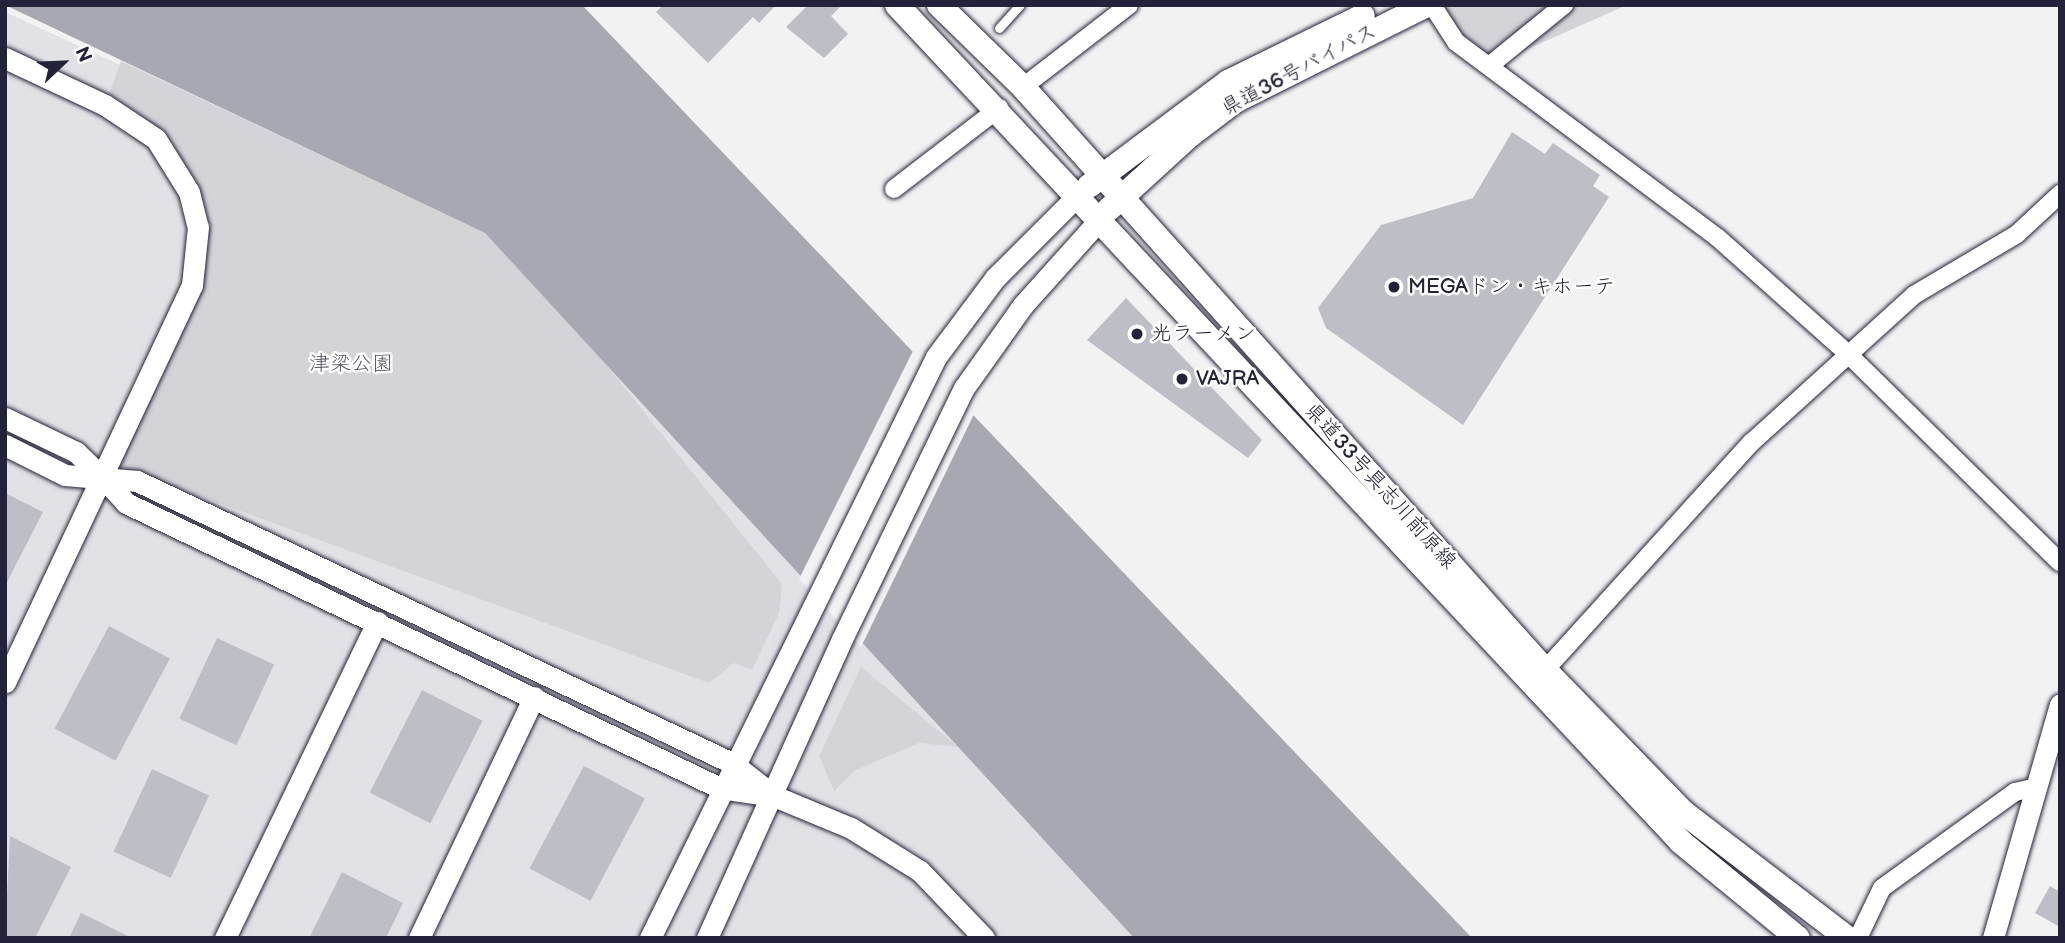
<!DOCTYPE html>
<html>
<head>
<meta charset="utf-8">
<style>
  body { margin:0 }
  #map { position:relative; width:2065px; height:943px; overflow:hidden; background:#f2f2f3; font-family:"Balsamiq Sans","Klee One",sans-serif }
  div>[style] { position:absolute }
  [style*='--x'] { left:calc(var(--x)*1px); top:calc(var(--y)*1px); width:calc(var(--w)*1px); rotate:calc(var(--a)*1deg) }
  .built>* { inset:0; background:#e2e2e6 }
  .green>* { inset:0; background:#d3d3d8 }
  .water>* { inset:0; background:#a8a8b2 }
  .pier>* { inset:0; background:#f2f2f3 }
  .building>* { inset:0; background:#bebec6; transform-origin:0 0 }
  .roads { filter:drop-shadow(0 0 2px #22223b) drop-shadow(0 0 2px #22223b) }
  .service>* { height:9px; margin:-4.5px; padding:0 4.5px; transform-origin:4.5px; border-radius:4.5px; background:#fff }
  .minor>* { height:18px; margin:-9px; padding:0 9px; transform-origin:9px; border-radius:9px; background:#fff }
  .tertiary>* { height:21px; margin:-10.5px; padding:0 10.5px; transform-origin:10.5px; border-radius:10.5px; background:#fff }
  .secondary>* { height:24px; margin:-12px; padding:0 12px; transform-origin:12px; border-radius:12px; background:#fff }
  .dots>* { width:19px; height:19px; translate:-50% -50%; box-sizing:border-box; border:4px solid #fff; border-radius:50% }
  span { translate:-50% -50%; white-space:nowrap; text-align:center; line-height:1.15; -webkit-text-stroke:5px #fff; paint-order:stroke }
  .street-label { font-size:21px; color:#22223b }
  .poi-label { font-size:21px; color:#22223b }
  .left { translate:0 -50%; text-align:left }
  .park-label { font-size:21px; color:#57576a }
  .frame { position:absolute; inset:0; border:7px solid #22223b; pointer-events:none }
  .north { position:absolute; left:28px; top:28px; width:70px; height:70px; -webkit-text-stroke:5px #fff; paint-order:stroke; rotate:67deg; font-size:19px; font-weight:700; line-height:28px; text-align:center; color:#22223b }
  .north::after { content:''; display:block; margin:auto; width:24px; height:32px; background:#22223b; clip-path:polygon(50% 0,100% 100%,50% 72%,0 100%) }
</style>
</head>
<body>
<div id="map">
  <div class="built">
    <i style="clip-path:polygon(5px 12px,485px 233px,1134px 938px,5px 938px)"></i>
  </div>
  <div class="green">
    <i style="clip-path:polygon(1420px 5px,1627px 5px,1489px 66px)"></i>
    <i style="clip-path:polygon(121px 61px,485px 233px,604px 362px,782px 584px,779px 613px,752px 670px,734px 663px,709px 683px,110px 463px,197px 257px,176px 164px,105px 105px)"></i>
    <i style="clip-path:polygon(861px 667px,958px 747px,919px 743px,856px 770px,834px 791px,819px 756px)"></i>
  </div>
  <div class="water">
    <i style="clip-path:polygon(5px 5px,582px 5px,1472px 938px,1134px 938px,485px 233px)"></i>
  </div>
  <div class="pier">
    <i style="clip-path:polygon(915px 347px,976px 410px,861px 647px,799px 579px)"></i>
  </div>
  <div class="building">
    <i style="clip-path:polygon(663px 5px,776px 5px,759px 23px,753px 17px,708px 63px,656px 12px)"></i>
    <i style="clip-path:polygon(808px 5px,842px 5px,831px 16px,848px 34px,824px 58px,786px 27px)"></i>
    <i style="clip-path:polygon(1512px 132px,1545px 154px,1553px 143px,1600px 175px,1593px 186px,1609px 197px,1463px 425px,1326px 328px,1318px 308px,1381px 225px,1473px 198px)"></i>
    <i style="clip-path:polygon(1126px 298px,1262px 440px,1248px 458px,1087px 340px)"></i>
    <i style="clip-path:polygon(5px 493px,43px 512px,5px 586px)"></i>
    <i style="left:109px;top:626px;width:69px;height:116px;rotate:28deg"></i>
    <i style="left:217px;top:638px;width:63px;height:89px;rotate:25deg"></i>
    <i style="left:422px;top:690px;width:68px;height:115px;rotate:27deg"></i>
    <i style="left:584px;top:766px;width:69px;height:116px;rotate:28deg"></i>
    <i style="left:152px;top:769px;width:63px;height:91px;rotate:25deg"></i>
    <i style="clip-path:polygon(10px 836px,71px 867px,35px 938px,5px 938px)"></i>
    <i style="clip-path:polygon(342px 872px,403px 903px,386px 938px,309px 938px)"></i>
    <i style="clip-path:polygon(2050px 886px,2060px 892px,2060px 927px,2035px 913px)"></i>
    <i style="clip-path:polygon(81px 913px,132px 938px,69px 938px)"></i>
  </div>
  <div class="roads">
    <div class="service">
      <i style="--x:999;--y:28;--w:31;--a:-48"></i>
    </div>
    <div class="minor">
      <i style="--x:1432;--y:5;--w:44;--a:57"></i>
      <i style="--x:1456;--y:42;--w:327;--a:36.8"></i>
      <i style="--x:1718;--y:238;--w:174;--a:41.7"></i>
      <i style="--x:1848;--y:354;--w:297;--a:44.5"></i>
      <i style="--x:1489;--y:66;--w:97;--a:-39.1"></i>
      <i style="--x:1023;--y:87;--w:134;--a:-37.7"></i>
      <i style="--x:894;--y:189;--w:133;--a:-37.6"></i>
      <i style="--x:1545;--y:670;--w:308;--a:-47.8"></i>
      <i style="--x:1752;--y:442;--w:219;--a:-42.2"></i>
      <i style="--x:1914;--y:295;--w:120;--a:-30.6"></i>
      <i style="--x:2017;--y:234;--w:59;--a:-42.9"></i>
      <i style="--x:1858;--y:938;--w:55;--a:-64.4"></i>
      <i style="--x:1882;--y:888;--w:164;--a:-35.8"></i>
      <i style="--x:2015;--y:792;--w:17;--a:-13"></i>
    </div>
    <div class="tertiary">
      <i style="--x:5;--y:58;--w:110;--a:25.2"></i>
      <i style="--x:105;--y:105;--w:61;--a:33.7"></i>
      <i style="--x:156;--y:139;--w:62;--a:58.1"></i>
      <i style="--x:189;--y:192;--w:36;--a:76"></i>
      <i style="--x:198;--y:227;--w:58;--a:95.9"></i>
      <i style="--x:192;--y:285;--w:439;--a:115.2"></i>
      <i style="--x:5;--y:418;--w:79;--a:25.6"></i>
      <i style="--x:76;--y:452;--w:37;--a:44"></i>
      <i style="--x:103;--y:478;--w:34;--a:5"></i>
      <i style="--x:137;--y:481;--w:658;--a:25.36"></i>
      <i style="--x:732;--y:763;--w:52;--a:38"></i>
      <i style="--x:5;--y:445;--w:67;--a:26.6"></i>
      <i style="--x:65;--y:475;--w:38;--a:5"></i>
      <i style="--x:103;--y:478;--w:34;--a:47"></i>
      <i style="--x:126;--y:503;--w:659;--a:25.63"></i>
      <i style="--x:720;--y:788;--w:55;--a:8.4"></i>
      <i style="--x:774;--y:796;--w:83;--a:22.6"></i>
      <i style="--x:851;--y:828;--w:81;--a:31.9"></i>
      <i style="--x:920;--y:871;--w:93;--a:46.3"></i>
      <i style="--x:225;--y:938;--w:351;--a:-64.3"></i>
      <i style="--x:419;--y:938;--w:267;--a:-64.5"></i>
      <i style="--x:650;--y:938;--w:648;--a:-63.79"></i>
      <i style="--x:936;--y:357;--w:99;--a:-53.2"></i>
      <i style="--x:995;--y:278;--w:119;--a:-45"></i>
      <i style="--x:707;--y:938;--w:328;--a:-65.7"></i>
      <i style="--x:842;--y:639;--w:279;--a:-64.1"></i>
      <i style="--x:964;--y:388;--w:102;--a:-54.6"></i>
      <i style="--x:1023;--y:305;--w:117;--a:-48.1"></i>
      <i style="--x:1993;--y:938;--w:243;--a:-74"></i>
    </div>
    <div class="secondary">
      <i style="--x:897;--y:5;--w:1147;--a:46.87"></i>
      <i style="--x:1681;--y:842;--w:151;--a:39.4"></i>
      <i style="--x:939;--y:5;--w:117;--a:44.3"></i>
      <i style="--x:1023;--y:87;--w:783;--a:48.16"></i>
      <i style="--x:1545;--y:670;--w:198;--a:45.8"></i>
      <i style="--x:1683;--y:812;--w:207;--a:37.5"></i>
      <i style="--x:1089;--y:186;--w:174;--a:-36.8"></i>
      <i style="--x:1228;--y:82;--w:150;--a:-26.1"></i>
      <i style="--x:1109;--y:209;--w:108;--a:-42.4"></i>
      <i style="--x:1189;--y:136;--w:58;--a:-37.3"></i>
      <i style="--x:1235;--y:101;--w:215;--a:-26.6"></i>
    </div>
  </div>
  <div class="dots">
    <i style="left:1394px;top:287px;background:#22223b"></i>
    <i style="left:1137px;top:334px;background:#22223b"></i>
    <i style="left:1182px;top:379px;background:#22223b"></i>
  </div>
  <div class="street-label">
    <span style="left:1299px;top:70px;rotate:-28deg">県道36号バイパス</span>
    <span style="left:1380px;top:486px;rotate:48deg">県道33号具志川前原線</span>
  </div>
  <div class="poi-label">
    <span class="left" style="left:1408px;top:287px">MEGAドン・キホーテ</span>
    <span class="left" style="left:1151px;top:334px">光ラーメン</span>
    <span class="left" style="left:1196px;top:379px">VAJRA</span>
  </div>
  <div class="park-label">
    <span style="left:351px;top:364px">津梁公園</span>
  </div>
  <div class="frame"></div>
  <div class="north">N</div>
</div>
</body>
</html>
